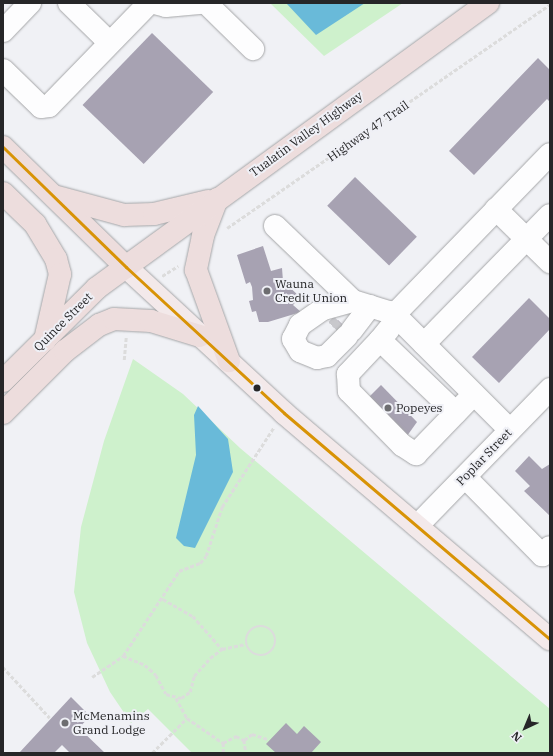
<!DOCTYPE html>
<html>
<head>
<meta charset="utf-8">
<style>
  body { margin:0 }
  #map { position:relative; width:553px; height:756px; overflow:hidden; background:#f0f1f5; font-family:"IBM Plex Serif",serif }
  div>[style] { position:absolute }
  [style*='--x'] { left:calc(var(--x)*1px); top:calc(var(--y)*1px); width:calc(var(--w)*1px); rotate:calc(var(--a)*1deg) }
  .green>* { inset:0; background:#cef1cc }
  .water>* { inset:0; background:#69bad9 }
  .building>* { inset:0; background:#a7a2b2; transform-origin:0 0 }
  .minor-tunnel>* { height:22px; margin-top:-11px; transform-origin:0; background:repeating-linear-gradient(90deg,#c8c8cc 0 22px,transparent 0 33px) }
  .path>* { height:2.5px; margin-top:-1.25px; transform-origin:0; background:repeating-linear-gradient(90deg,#dcdcdc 0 4px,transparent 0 6px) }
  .path>.ring { margin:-1.25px; padding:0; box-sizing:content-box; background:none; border:2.5px solid #dcdcdc; border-radius:50% }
  .roads { filter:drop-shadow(0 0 1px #a5a6a8) drop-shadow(0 0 1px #a5a6a8) }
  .minor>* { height:22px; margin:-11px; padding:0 11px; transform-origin:11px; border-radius:11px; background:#fdfdfe }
  .major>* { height:22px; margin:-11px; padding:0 11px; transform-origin:11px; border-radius:11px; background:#f3e9ea }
  .highway>* { height:22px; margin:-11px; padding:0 11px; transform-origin:11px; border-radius:11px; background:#eddddd }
  .bus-1>* { height:3px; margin:-1.5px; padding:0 1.5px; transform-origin:1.5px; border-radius:1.5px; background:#d89306 }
  .dots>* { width:11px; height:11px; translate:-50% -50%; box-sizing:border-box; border:2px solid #eff0f6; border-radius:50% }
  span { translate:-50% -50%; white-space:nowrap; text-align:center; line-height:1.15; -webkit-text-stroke:4px #eff0f6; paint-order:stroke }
  .street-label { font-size:12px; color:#262628 }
  .poi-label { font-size:12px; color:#262628 }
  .left { translate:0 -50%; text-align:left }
  .frame { position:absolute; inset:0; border:4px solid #262628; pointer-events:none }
  .north { position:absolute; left:505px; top:708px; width:40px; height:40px; -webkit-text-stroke:3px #eff0f6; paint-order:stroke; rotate:224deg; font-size:11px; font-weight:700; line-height:16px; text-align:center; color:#262628 }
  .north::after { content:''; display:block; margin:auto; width:14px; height:18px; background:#262628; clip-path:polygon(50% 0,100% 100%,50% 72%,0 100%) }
</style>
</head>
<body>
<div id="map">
  <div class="green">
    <i style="clip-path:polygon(270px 3px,403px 3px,324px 56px)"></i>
    <i style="clip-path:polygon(133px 359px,183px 394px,240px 448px,550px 709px,550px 753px,192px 753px,148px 709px,131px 723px,110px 692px,87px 643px,74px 592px,81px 527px,104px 441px)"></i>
  </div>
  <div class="water">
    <i style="clip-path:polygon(286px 3px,365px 3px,316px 35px)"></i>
    <i style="clip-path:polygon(198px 406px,228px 439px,233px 472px,195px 548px,184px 546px,176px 538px,196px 455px,194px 415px)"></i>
  </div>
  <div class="building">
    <i style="left:152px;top:33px;width:85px;height:100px;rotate:44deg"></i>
    <i style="clip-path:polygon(538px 58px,550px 70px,550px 102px,547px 99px,474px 175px,449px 151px)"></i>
    <i style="left:355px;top:177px;width:86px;height:40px;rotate:44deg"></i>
    <i style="clip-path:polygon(263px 246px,271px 271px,282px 268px,283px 281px,300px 297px,293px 305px,301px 312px,268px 322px,259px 322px,256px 311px,252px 312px,249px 301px,253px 300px,252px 287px,250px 282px,246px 284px,237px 255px)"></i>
    <i style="clip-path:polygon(529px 298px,550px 319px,550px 329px,499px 383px,472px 357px)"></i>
    <i style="left:338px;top:320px;width:10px;height:8px;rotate:45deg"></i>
    <i style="clip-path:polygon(381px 385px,417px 422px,407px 436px,364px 402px)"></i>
    <i style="clip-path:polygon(529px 456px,542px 469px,550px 464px,550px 516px,524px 491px,530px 486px,515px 471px)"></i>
    <i style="clip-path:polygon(71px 697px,90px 716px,79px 728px,105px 753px,70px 753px,62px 745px,54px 753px,19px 753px)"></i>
    <i style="clip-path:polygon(286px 723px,297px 734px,304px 726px,321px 742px,311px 753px,276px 753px,266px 744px)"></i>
  </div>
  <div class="minor-tunnel">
    <i style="--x:336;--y:330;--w:8;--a:-45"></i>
  </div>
  <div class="path">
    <i style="--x:227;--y:228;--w:393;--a:-34.7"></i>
    <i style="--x:162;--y:276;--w:19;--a:-32"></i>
    <i style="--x:124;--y:360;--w:23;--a:-85"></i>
    <i style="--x:163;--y:599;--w:34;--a:30"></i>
    <i style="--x:193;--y:616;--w:44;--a:48.7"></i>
    <i class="ring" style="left:246px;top:626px;width:27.5px;height:27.5px"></i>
    <i style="--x:123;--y:656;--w:24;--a:22"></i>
    <i style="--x:145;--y:665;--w:15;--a:42"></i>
    <i style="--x:156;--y:675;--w:21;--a:62"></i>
    <i style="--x:166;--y:694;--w:16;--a:15"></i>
    <i style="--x:181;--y:698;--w:11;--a:-34"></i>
    <i style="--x:190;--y:692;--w:16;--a:-76"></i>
    <i style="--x:194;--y:676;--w:24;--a:-48"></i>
    <i style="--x:210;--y:658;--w:15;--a:-37"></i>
    <i style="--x:222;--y:649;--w:25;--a:-12"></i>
    <i style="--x:3;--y:667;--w:69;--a:47.3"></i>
    <i style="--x:92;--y:677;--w:37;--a:-34"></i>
    <i style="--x:123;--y:656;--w:102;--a:-56.6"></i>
    <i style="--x:179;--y:571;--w:22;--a:-21"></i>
    <i style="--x:200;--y:563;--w:9;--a:-49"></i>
    <i style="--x:206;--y:556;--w:52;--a:-71.9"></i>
    <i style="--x:222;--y:507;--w:95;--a:-57"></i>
    <i style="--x:176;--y:698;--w:23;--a:61"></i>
    <i style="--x:187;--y:718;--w:44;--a:34.8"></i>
    <i style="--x:244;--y:740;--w:10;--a:-37"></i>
    <i style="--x:252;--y:734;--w:16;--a:18"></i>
    <i style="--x:152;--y:753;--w:49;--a:-45"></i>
    <i style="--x:223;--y:753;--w:10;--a:-90"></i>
    <i style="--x:223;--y:743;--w:15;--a:-28"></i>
    <i style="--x:236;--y:736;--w:9;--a:27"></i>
    <i style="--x:244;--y:740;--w:13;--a:81"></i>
  </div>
  <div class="roads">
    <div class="minor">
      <i style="--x:69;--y:3;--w:57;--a:44.3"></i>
      <i style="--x:155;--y:3;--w:11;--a:15"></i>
      <i style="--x:166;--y:6;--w:36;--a:-5"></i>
      <i style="--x:206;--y:3;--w:66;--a:44.4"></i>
      <i style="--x:3;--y:31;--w:39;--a:-46"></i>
      <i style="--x:3;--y:70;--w:53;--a:44.2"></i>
      <i style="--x:41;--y:107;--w:8;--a:-7"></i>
      <i style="--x:49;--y:106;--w:144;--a:-45.8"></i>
      <i style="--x:496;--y:209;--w:76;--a:44.5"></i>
      <i style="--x:275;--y:226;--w:108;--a:43.9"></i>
      <i style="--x:353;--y:301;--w:39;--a:17"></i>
      <i style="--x:390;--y:312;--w:11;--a:38"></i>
      <i style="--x:399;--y:319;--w:157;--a:45"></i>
      <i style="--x:394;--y:315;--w:224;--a:-45.9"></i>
      <i style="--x:389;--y:329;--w:14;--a:129"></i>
      <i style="--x:380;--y:340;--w:105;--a:43.8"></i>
      <i style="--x:352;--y:330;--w:30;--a:-53"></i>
      <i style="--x:347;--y:336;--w:28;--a:135"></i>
      <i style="--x:327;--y:356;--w:10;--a:169"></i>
      <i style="--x:317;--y:358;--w:18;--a:-158"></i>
      <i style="--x:300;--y:351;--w:14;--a:-120"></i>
      <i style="--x:293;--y:339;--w:16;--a:-63"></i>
      <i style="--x:300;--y:325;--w:28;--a:-35"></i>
      <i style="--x:323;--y:309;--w:31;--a:-15"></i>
      <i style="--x:380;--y:340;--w:47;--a:133.3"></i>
      <i style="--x:348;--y:374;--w:17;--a:87"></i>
      <i style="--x:349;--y:391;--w:76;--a:45.5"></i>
      <i style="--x:402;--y:445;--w:17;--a:33"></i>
      <i style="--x:416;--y:454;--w:83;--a:-46"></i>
      <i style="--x:424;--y:344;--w:180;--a:-45.7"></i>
      <i style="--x:465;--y:477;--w:110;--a:45.4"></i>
      <i style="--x:542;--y:555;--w:11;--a:-45"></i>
      <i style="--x:417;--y:526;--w:191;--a:-45.8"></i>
    </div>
    <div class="major">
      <i style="--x:126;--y:267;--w:215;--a:42.7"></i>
      <i style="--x:284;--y:413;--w:349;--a:40.4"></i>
    </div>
    <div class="highway">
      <i style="--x:3;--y:147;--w:172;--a:44.3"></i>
      <i style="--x:3;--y:193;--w:45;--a:44.1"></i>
      <i style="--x:35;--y:224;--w:41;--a:59"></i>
      <i style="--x:56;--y:259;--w:16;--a:75"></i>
      <i style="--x:60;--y:274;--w:68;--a:102.8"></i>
      <i style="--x:54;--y:196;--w:73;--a:15.2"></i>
      <i style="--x:124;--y:215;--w:30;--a:-2"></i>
      <i style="--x:154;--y:214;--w:56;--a:-13.5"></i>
      <i style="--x:217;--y:199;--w:40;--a:111"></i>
      <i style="--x:203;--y:236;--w:35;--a:102"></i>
      <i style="--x:196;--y:270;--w:97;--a:70.1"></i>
      <i style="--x:3;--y:381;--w:132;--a:-44.7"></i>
      <i style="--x:97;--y:288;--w:484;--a:-36.1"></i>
      <i style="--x:3;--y:413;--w:88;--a:-45"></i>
      <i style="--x:65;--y:351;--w:43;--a:-37.4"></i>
      <i style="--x:99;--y:325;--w:16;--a:-22"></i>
      <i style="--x:114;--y:319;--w:37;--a:3"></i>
      <i style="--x:151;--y:321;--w:51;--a:17"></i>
    </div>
  </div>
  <div class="bus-1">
    <i style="--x:3;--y:147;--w:172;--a:44.3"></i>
    <i style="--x:126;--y:267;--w:215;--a:42.7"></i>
    <i style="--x:284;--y:413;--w:349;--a:40.4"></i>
  </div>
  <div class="dots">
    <i style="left:267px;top:291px;background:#6d6d70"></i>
    <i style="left:257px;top:388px;background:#262628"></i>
    <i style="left:388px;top:408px;background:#6d6d70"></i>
    <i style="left:65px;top:723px;background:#6d6d70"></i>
  </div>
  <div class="street-label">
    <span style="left:368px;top:131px;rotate:-35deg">Highway 47 Trail</span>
    <span style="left:306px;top:134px;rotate:-36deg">Tualatin Valley Highway</span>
    <span style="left:63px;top:322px;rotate:-45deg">Quince Street</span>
    <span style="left:484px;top:457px;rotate:-46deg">Poplar Street</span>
  </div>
  <div class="poi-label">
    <span class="left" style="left:275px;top:291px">Wauna<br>Credit Union</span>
    <span class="left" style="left:396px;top:408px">Popeyes</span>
    <span class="left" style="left:73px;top:723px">McMenamins<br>Grand Lodge</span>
  </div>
  <div class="frame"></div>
  <div class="north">N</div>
</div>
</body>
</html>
